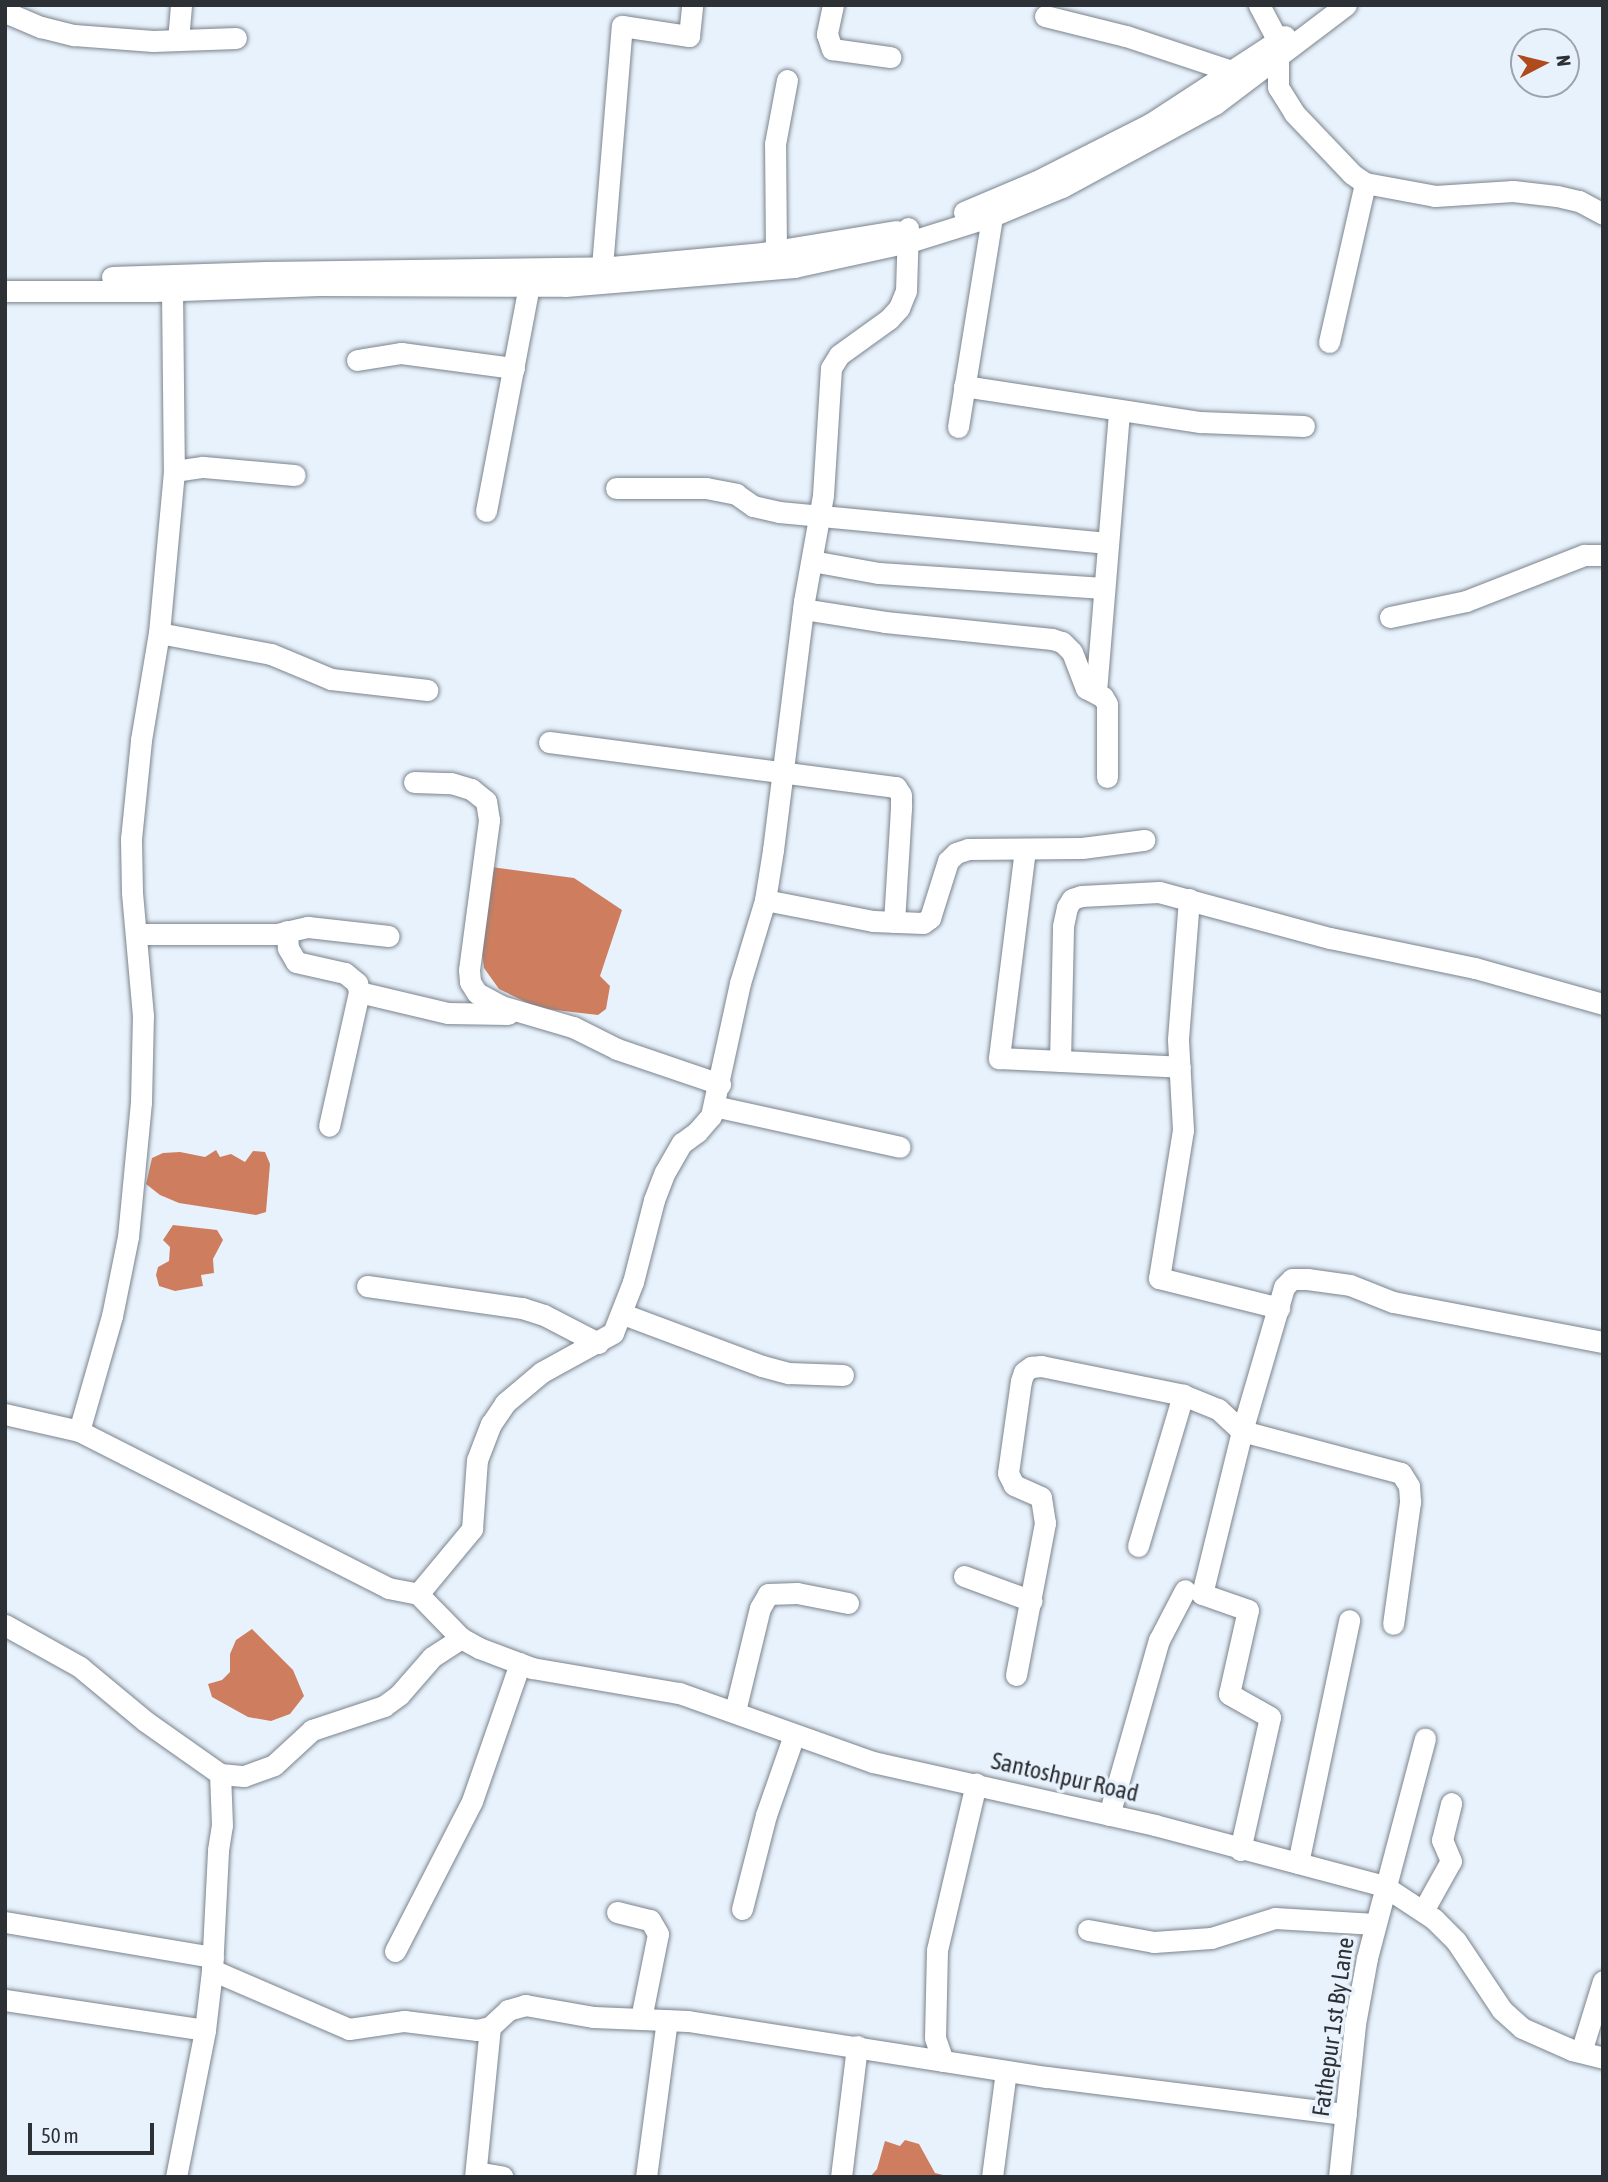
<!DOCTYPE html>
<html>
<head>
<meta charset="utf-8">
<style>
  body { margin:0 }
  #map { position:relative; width:1608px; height:2182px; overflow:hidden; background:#e8f2fc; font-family:"Asap Condensed",sans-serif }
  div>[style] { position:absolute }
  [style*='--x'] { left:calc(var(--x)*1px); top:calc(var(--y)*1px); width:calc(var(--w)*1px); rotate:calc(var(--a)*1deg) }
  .water>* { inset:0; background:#ce7e5f }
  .roads { filter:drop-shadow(0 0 2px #7b848d) drop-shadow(0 0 2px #7b848d) }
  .minor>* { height:21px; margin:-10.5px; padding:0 10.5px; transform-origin:10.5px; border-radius:10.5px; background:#fff }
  span { translate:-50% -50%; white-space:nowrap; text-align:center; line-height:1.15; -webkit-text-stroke:7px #e8f2fc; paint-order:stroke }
  .street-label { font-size:24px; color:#2d3034 }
  .frame { position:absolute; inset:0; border:7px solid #2d3034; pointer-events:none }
  .north { position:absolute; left:1510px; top:28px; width:70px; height:70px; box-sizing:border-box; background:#e8f2fc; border:2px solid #9da4ac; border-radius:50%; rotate:83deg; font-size:19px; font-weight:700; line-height:28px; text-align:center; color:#2d3034 }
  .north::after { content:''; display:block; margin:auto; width:24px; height:32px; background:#af4a1d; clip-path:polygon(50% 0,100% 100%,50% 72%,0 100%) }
  .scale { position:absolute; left:28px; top:2123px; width:126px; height:32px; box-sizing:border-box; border:4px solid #2d3034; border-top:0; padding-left:9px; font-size:21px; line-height:24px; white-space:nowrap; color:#2d3034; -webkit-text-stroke:5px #e8f2fc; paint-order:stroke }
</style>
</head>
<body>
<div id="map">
  <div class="water">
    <i style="clip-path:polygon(491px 867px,574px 878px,622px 910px,600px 976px,610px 986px,606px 1009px,598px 1015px,538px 1008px,499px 989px,484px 968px,481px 946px)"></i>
    <i style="clip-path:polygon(216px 1150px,220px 1157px,231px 1154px,245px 1162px,253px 1151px,265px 1152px,270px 1164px,266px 1212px,256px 1215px,179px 1203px,160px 1195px,146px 1184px,152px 1158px,163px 1153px,180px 1152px,205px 1157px)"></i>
    <i style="clip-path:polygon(173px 1225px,217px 1230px,223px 1240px,213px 1259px,214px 1273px,201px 1275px,203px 1286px,175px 1291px,159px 1286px,156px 1275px,158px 1267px,169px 1261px,170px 1247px,163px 1240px)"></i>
    <i style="clip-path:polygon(252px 1629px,293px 1670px,304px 1696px,290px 1714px,271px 1721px,248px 1717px,212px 1697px,208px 1684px,222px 1680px,230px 1672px,230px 1654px,236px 1640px)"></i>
    <i style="clip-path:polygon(905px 2140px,919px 2144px,935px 2173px,951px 2177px,870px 2177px,877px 2169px,885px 2141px,900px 2146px)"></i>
  </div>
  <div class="roads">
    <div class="minor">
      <i style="--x:833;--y:5;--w:30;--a:102"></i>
      <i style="--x:827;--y:34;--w:16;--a:72"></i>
      <i style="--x:832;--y:49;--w:59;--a:7.9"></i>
      <i style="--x:1259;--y:5;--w:41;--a:62.2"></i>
      <i style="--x:1278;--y:41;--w:46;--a:90"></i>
      <i style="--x:1278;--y:87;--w:31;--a:58"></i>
      <i style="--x:1294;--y:113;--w:84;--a:46.4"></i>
      <i style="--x:1352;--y:174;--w:16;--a:35"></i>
      <i style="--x:1365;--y:183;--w:71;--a:10.5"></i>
      <i style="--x:1435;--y:196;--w:78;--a:-3.7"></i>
      <i style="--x:1513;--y:191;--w:44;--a:6.5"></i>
      <i style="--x:1557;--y:196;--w:23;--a:13"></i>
      <i style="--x:1579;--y:201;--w:27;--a:28"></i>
      <i style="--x:5;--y:12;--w:39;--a:23"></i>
      <i style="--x:41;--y:27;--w:34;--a:14"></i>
      <i style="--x:74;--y:35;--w:79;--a:4.3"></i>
      <i style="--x:153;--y:41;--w:83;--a:-2.1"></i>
      <i style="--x:1045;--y:16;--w:83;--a:13.9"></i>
      <i style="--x:1126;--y:36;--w:111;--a:18.4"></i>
      <i style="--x:178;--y:40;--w:35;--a:-85"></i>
      <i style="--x:964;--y:212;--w:77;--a:-22.9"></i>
      <i style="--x:1035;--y:182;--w:129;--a:-26.8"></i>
      <i style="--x:1150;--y:124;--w:161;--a:-33.1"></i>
      <i style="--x:776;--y:251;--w:107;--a:-90.5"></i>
      <i style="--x:775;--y:144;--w:65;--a:-79.4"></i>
      <i style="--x:602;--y:267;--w:242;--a:-85.3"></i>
      <i style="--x:622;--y:26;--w:68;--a:8.5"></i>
      <i style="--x:689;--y:36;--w:31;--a:-84"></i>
      <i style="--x:112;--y:277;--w:154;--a:-1.9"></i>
      <i style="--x:266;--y:272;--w:345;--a:-0.8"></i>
      <i style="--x:611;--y:267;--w:153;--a:-5.3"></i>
      <i style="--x:763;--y:253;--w:135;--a:-9.4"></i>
      <i style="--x:172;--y:290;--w:181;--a:89.4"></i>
      <i style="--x:5;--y:291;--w:149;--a:0"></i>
      <i style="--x:154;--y:291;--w:165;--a:-2.1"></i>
      <i style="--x:319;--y:285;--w:246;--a:0.2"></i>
      <i style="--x:565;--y:286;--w:230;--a:-4.7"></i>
      <i style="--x:794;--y:267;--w:118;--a:-12.3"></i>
      <i style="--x:909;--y:242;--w:87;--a:-17.4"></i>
      <i style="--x:992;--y:216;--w:76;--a:-22.5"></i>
      <i style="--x:1062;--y:187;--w:174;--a:-28.5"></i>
      <i style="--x:1215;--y:104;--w:164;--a:-37.1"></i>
      <i style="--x:1329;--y:342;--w:163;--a:-77.2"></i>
      <i style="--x:357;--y:360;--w:45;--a:-9"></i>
      <i style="--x:401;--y:353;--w:114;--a:7.6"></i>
      <i style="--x:964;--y:386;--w:239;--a:8.7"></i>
      <i style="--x:1200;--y:422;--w:104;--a:2.2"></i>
      <i style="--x:958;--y:427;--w:214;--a:-80.8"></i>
      <i style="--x:616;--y:488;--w:90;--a:0"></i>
      <i style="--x:706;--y:488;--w:31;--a:11"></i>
      <i style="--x:736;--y:494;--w:21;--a:35"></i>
      <i style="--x:753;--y:506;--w:27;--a:13"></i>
      <i style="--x:779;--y:512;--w:330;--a:5.4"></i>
      <i style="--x:486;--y:511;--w:229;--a:-79.2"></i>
      <i style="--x:812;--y:561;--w:68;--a:10.2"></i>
      <i style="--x:879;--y:573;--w:225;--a:3.8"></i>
      <i style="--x:803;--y:609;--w:83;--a:9"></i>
      <i style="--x:885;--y:622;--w:168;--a:5.8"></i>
      <i style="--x:1052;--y:639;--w:10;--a:17"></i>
      <i style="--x:1062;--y:642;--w:14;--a:45"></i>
      <i style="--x:1072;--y:652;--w:39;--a:69"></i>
      <i style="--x:1086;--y:688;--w:19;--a:28"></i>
      <i style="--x:1103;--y:697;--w:8;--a:60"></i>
      <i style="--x:1107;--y:704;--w:73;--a:90"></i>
      <i style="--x:1390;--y:617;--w:78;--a:-11.9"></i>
      <i style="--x:1466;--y:601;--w:127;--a:-21.3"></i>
      <i style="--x:1584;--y:555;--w:19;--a:0"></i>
      <i style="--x:159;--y:633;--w:114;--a:10.6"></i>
      <i style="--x:271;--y:654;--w:65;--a:22.6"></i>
      <i style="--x:331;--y:679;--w:97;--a:6.5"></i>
      <i style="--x:1096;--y:692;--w:283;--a:-85.3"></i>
      <i style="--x:549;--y:742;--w:350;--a:7.4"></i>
      <i style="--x:896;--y:787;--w:9;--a:58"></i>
      <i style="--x:901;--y:795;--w:13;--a:90"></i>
      <i style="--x:901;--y:808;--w:114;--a:93.5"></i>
      <i style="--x:414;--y:782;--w:37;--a:2"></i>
      <i style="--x:451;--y:783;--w:21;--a:17"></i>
      <i style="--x:471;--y:789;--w:19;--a:39"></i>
      <i style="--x:486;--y:801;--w:19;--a:81"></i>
      <i style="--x:489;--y:820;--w:151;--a:97.6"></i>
      <i style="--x:469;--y:970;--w:12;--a:85"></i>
      <i style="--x:470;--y:982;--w:13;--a:58"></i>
      <i style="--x:477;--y:993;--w:27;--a:28"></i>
      <i style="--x:501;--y:1006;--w:75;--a:16.3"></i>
      <i style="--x:573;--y:1027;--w:49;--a:26.6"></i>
      <i style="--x:617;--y:1049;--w:109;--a:18.8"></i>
      <i style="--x:1025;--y:849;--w:211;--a:97.1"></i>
      <i style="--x:999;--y:1058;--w:181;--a:2.8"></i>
      <i style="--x:1189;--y:899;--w:141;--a:94.5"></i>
      <i style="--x:1178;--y:1040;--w:90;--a:86.8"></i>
      <i style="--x:1183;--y:1130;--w:150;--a:99.2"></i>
      <i style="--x:1159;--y:1278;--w:124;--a:14"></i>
      <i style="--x:765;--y:900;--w:110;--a:11"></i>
      <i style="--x:873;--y:921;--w:50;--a:2.3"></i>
      <i style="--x:923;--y:923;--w:9;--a:-36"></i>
      <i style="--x:930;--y:918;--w:60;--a:-72.5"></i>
      <i style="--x:948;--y:861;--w:11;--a:-45"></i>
      <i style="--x:956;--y:853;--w:13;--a:-18"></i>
      <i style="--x:968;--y:849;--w:114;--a:-0.5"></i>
      <i style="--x:1082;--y:848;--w:63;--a:-7.4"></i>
      <i style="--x:287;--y:931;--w:17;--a:87"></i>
      <i style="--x:288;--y:948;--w:16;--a:60"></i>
      <i style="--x:296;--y:962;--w:50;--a:12.7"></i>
      <i style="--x:345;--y:973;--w:16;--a:40"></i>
      <i style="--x:357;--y:983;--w:9;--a:77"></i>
      <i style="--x:359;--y:992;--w:137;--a:102.6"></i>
      <i style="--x:136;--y:934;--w:141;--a:0"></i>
      <i style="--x:277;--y:934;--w:32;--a:-13"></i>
      <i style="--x:308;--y:927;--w:81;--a:6.4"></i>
      <i style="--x:359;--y:992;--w:91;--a:13.3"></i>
      <i style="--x:448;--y:1013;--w:60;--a:1"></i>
      <i style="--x:1060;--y:1061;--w:135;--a:-88.7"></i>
      <i style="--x:1063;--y:926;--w:19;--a:-78"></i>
      <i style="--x:1067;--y:907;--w:9;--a:-58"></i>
      <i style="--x:1072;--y:899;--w:9;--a:-18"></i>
      <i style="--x:1081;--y:896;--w:78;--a:-2.9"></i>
      <i style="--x:1159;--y:892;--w:177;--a:15.1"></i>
      <i style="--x:1330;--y:938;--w:148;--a:11.7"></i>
      <i style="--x:1475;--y:968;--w:133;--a:15.7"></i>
      <i style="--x:714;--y:1106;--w:190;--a:12.4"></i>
      <i style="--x:367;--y:1286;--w:157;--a:8.1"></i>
      <i style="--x:522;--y:1308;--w:23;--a:18"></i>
      <i style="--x:544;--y:1315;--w:61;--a:27.4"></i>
      <i style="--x:623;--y:1314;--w:148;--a:20.5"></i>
      <i style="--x:762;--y:1366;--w:28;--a:15"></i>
      <i style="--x:789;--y:1373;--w:54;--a:2.1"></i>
      <i style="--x:5;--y:1414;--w:76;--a:12.9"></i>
      <i style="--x:79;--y:1431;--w:347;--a:26.9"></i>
      <i style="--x:388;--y:1588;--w:31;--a:11"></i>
      <i style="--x:418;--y:1594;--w:62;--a:45.7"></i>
      <i style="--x:461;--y:1638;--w:21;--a:29"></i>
      <i style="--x:479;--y:1648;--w:57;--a:20.7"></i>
      <i style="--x:532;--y:1668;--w:149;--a:9.7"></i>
      <i style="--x:679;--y:1693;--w:206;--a:19.6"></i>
      <i style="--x:873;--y:1762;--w:289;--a:12.6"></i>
      <i style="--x:1155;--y:1825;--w:237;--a:14.9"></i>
      <i style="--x:1384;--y:1886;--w:60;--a:33.4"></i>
      <i style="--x:1434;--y:1919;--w:31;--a:45"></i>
      <i style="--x:1456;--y:1941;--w:83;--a:56.3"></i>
      <i style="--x:1502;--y:2010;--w:27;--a:42"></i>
      <i style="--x:1522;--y:2028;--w:55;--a:23.7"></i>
      <i style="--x:1572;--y:2050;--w:32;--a:14"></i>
      <i style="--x:79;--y:1431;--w:120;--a:-74"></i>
      <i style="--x:112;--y:1316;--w:81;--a:-78.6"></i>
      <i style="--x:128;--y:1237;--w:136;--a:-84.5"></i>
      <i style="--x:141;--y:1102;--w:86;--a:-88.7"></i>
      <i style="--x:143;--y:1016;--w:124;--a:-95.1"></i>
      <i style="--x:132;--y:892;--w:53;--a:-91.1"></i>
      <i style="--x:131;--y:839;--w:100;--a:-84.2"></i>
      <i style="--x:141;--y:740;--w:109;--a:-80.5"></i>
      <i style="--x:159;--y:633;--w:163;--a:-84.7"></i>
      <i style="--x:174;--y:471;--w:29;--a:-8"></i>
      <i style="--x:203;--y:467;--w:92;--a:5"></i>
      <i style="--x:1138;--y:1546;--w:158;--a:-73.4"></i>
      <i style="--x:964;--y:1576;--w:72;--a:20.2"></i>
      <i style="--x:418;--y:1594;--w:85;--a:-50.3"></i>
      <i style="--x:472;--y:1529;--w:69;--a:-85.9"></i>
      <i style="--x:477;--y:1460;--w:39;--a:-69"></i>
      <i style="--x:491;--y:1424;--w:25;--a:-56"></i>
      <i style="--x:505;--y:1403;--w:48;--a:-40"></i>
      <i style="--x:542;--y:1372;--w:81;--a:-28.8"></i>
      <i style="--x:613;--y:1333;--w:55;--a:-68.6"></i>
      <i style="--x:633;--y:1282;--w:85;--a:-75.6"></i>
      <i style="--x:654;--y:1200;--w:30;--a:-69"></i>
      <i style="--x:665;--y:1172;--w:34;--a:-60"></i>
      <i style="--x:682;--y:1143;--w:19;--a:-36"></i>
      <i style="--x:697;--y:1132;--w:21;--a:-49"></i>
      <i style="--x:711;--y:1116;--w:136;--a:-77.7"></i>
      <i style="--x:740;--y:983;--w:87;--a:-73.2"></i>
      <i style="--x:765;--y:900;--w:51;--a:-80.9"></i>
      <i style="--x:773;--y:850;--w:251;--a:-82.9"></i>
      <i style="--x:804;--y:601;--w:108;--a:-79.8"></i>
      <i style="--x:823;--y:495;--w:127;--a:-86.4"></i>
      <i style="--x:831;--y:368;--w:15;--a:-58"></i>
      <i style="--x:839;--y:355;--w:62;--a:-35.8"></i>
      <i style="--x:889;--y:319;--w:15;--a:-48"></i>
      <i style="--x:899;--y:308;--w:18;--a:-68"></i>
      <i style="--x:906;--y:291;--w:63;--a:-88.2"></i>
      <i style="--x:5;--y:1625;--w:86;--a:29.2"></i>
      <i style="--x:80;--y:1667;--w:85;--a:39.7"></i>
      <i style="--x:145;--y:1721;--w:92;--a:35.2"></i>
      <i style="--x:220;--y:1774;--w:24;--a:5"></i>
      <i style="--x:244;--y:1776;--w:32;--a:-20"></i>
      <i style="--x:274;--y:1765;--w:52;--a:-42.6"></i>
      <i style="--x:312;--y:1730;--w:76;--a:-18.4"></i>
      <i style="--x:384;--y:1706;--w:19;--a:-36"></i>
      <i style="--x:399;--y:1695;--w:50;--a:-49"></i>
      <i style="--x:432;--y:1657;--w:35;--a:-33"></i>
      <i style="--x:1016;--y:1675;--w:155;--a:-79.2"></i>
      <i style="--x:1045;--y:1523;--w:26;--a:-99"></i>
      <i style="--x:1041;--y:1497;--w:30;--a:-156"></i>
      <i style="--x:1014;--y:1485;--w:13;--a:-117"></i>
      <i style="--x:1008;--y:1473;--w:93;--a:-82"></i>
      <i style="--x:1021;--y:1381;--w:9;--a:-72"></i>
      <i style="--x:1024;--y:1372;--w:9;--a:-36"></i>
      <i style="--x:1031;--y:1367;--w:10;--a:-6"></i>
      <i style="--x:1041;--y:1366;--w:145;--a:11.5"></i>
      <i style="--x:1183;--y:1395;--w:38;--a:22"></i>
      <i style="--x:1218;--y:1409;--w:33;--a:43"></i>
      <i style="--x:1242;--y:1431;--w:164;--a:14.8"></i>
      <i style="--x:1401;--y:1473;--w:15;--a:58"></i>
      <i style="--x:1409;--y:1486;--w:16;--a:86"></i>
      <i style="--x:1410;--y:1502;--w:123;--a:97.9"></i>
      <i style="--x:735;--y:1711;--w:106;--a:-76.4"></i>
      <i style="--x:760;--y:1608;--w:16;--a:-60"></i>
      <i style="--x:768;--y:1594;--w:29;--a:-2"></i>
      <i style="--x:797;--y:1593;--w:52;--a:11.1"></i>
      <i style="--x:1109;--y:1815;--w:182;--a:-74.1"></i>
      <i style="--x:1159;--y:1640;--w:56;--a:-62.5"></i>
      <i style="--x:1240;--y:1850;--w:136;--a:-77.3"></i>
      <i style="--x:1270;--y:1717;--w:47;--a:-150.7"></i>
      <i style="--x:1229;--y:1694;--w:86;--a:-77.3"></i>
      <i style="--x:1248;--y:1610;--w:49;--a:-160.8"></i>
      <i style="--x:1202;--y:1594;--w:168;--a:-76.2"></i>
      <i style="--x:1242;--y:1431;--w:150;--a:-73.7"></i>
      <i style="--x:1284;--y:1287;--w:11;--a:-45"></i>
      <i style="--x:1292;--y:1279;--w:15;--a:0"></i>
      <i style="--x:1307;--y:1279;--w:43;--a:7.9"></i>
      <i style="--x:1350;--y:1285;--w:46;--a:21.6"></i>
      <i style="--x:1393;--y:1302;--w:214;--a:10.8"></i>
      <i style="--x:1298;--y:1863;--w:248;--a:-78.1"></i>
      <i style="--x:742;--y:1909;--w:97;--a:-75.7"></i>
      <i style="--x:766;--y:1815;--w:85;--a:-70.7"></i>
      <i style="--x:1423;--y:1911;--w:57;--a:-60.8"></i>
      <i style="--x:1451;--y:1861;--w:23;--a:-113"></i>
      <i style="--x:1442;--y:1840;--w:38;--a:-76"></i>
      <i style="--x:617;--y:1912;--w:34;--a:14"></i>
      <i style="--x:650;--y:1920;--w:16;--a:60"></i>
      <i style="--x:658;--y:1934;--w:86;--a:101.4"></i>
      <i style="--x:5;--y:1922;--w:211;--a:9.6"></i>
      <i style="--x:1088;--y:1930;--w:67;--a:10.3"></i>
      <i style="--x:1154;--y:1942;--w:57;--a:-4"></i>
      <i style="--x:1211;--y:1938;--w:67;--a:-17.4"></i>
      <i style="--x:1275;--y:1918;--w:100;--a:3.4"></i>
      <i style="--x:395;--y:1951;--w:169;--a:-62.8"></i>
      <i style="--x:472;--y:1801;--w:146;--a:-70.8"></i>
      <i style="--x:212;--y:1970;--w:149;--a:23.3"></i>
      <i style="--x:349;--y:2029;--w:56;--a:-8.3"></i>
      <i style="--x:404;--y:2021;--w:74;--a:7"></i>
      <i style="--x:477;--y:2030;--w:13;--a:-13"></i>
      <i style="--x:490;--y:2027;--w:25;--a:-43"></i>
      <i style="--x:508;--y:2010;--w:18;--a:-16"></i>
      <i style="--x:525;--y:2005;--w:70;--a:9.9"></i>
      <i style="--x:594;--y:2017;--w:94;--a:2.4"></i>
      <i style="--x:688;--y:2021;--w:363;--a:8.9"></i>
      <i style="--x:1047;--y:2077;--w:301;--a:7.1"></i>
      <i style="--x:5;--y:2000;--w:202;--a:8.5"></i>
      <i style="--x:1581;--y:2052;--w:74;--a:-72.8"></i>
      <i style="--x:943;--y:2061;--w:24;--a:-109"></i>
      <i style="--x:935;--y:2038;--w:88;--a:-88.7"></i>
      <i style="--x:937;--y:1950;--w:171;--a:-76.8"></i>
      <i style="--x:476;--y:2172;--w:27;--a:10"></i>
      <i style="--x:176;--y:2177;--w:150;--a:-78.8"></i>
      <i style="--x:205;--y:2030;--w:60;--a:-83.3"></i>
      <i style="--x:212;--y:1970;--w:120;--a:-87.1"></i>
      <i style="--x:218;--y:1850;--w:25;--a:-81"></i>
      <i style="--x:222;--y:1825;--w:51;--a:-92.2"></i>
      <i style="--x:475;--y:2177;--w:151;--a:-84.3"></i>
      <i style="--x:646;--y:2177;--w:158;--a:-82.4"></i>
      <i style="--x:841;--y:2177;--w:132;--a:-83"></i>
      <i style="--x:992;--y:2177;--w:107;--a:-82.5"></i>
      <i style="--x:1339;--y:2177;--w:154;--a:-84"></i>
      <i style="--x:1355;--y:2024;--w:67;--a:-79.7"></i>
      <i style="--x:1367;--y:1958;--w:227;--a:-75.2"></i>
    </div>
  </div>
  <div class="street-label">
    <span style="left:1065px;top:1777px;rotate:13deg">Santoshpur Road</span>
    <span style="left:1333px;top:2027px;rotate:-82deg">Fathepur 1st By Lane</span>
  </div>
  <div class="frame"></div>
  <div class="north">N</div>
  <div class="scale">50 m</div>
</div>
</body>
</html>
